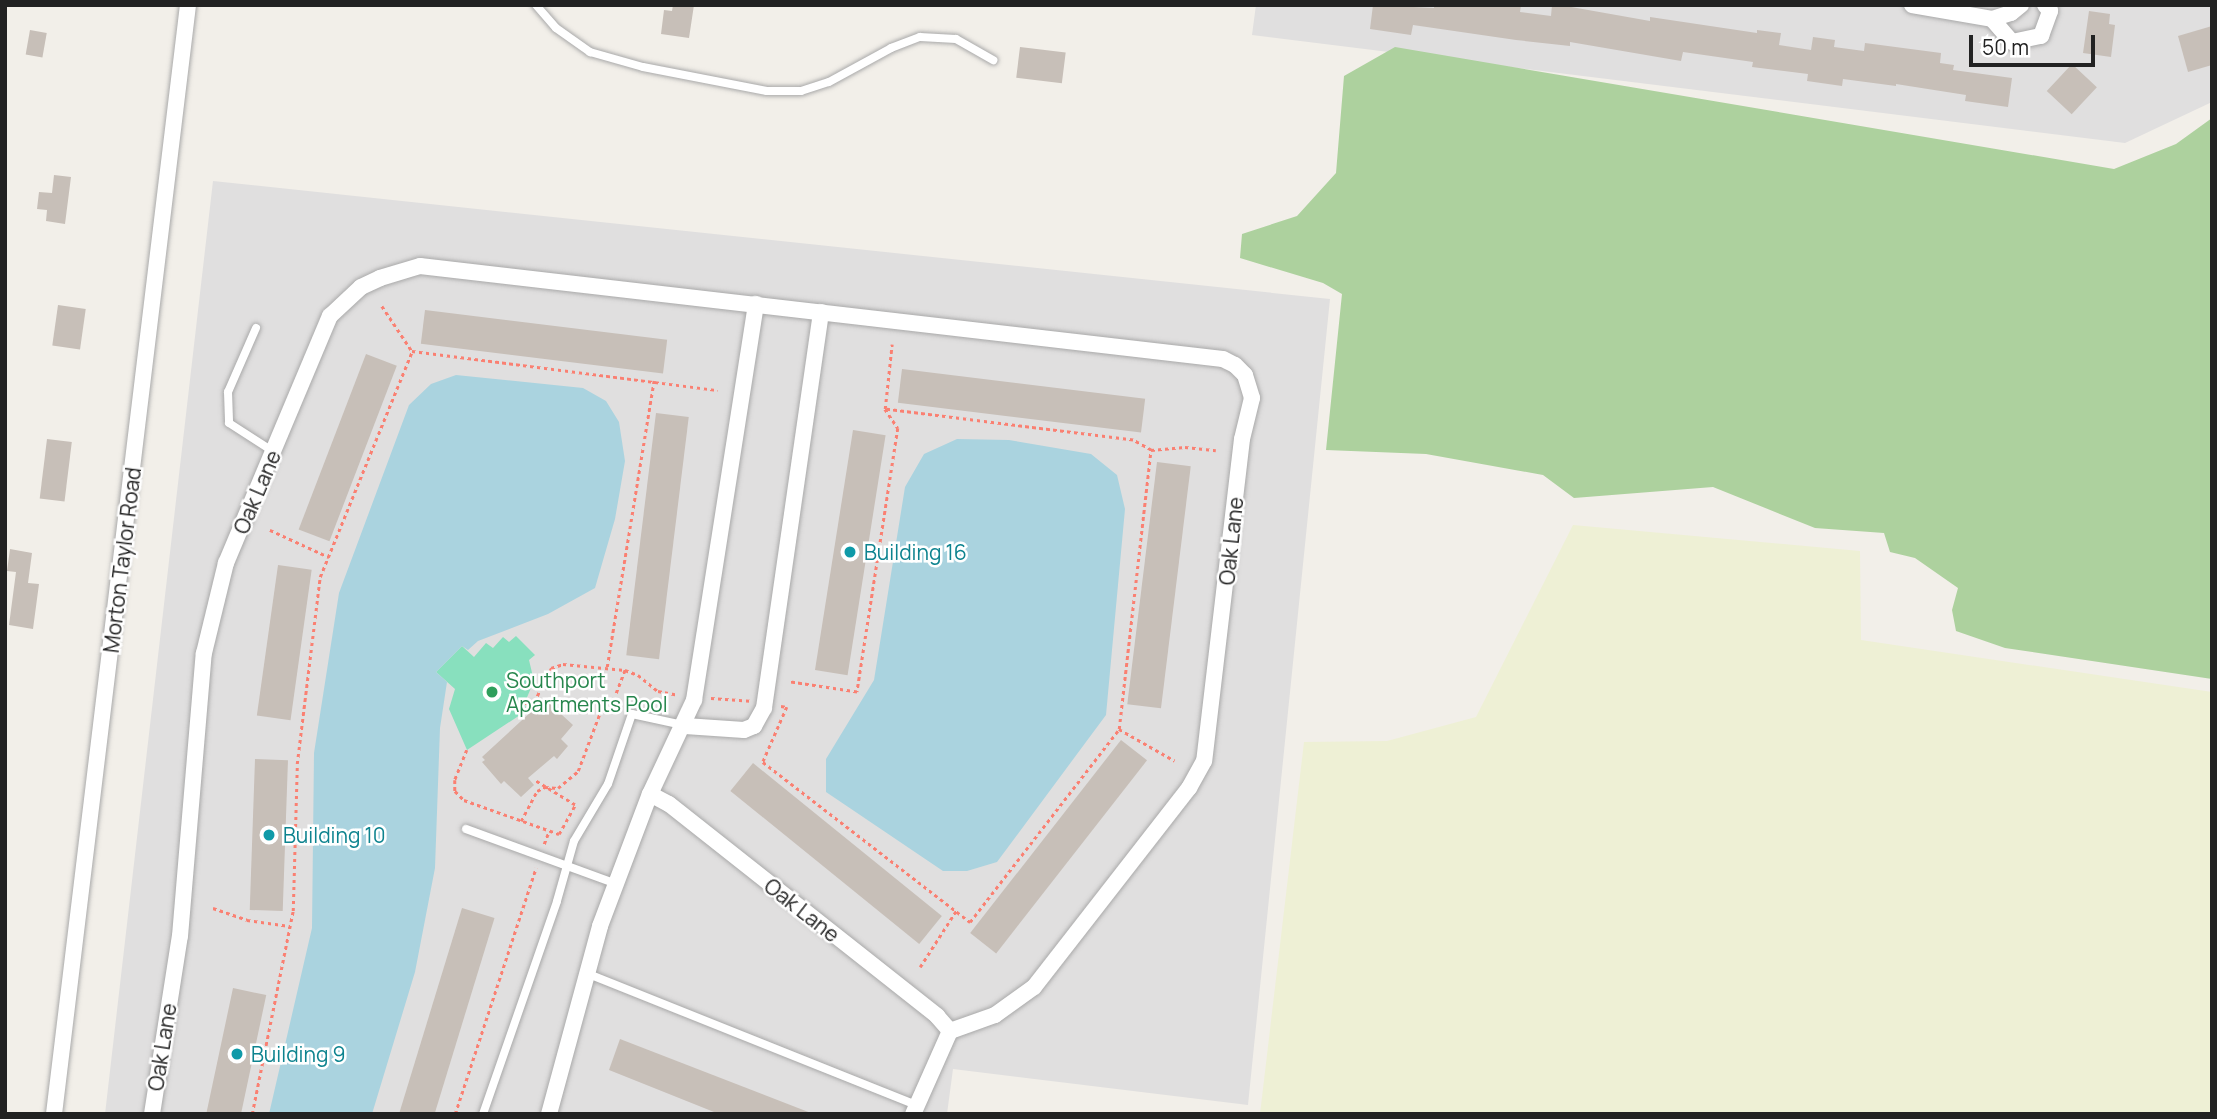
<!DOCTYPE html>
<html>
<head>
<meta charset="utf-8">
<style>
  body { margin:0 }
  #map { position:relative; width:2217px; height:1119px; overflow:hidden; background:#f2efe9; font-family:Manrope,sans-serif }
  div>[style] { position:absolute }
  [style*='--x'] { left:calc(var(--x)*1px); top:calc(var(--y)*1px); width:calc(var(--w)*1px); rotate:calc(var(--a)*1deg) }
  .residential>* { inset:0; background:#e0dfdf }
  .farmland>* { inset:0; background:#eef0d5 }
  .forest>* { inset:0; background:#add19e }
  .pitch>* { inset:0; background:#88e0be }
  .water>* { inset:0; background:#aad3df }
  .building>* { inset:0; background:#c7bfb8; transform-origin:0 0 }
  .path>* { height:2.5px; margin-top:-1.25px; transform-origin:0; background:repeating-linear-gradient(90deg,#fa8072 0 3.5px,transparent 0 7px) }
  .roads { filter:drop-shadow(0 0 2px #a9a9a9) drop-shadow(0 0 2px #a9a9a9) }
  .lane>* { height:8px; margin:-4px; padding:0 4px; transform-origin:4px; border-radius:4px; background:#fff }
  .street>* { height:16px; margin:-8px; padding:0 8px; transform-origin:8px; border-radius:8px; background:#fff }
  .dots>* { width:19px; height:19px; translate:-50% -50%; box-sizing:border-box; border:4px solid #fff; border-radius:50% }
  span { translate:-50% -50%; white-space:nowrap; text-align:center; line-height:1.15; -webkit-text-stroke:5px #fff; paint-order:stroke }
  .street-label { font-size:21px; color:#222 }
  .culture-label { font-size:21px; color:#0d838f }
  .left { translate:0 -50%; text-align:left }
  .leisure-label { font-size:21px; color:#27864d }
  .frame { position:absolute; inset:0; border:7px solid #222; pointer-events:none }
  .scale { position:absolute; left:1969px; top:35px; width:126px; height:32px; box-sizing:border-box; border:4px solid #222; border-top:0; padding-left:9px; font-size:21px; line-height:24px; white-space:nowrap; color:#222; -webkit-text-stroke:5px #fff; paint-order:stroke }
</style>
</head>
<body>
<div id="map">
  <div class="residential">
    <i style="clip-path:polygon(1256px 5px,2212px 5px,2212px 102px,2125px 143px,1252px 35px)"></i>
    <i style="clip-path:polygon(213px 181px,1330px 299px,1248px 1105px,953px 1069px,947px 1114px,105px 1114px)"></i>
  </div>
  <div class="farmland">
    <i style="clip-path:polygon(1573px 525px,1860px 551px,1861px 640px,2212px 692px,2212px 1114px,1260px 1114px,1304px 742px,1387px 741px,1476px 717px)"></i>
  </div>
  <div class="forest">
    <i style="clip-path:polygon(1395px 47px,2114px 169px,2176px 144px,2212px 118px,2212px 679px,2005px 648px,1956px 631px,1952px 610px,1958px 588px,1915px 558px,1890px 552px,1884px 533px,1815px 528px,1713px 487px,1574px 498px,1543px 475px,1426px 454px,1326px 450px,1342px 294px,1323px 283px,1240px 258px,1242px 234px,1297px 216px,1336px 173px,1344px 76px)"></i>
  </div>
  <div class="pitch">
    <i style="clip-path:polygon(516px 636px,535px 655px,529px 660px,534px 681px,525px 702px,526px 711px,467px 750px,449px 709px,455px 689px,436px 672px,462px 646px,474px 657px,486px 643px,493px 648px,503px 637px,509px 642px)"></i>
  </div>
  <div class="water">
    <i style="clip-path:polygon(456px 375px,583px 388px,606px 401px,619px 422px,625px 461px,615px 519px,595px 588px,548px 614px,478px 641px,468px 650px,462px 646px,436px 672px,447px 682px,440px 728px,435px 868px,415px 972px,372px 1114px,269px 1114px,312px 928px,314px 753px,339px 593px,409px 405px,431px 384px)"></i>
    <i style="clip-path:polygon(957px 439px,1009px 440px,1091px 454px,1117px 475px,1125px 509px,1106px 715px,997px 862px,967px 871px,943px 871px,826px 792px,826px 759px,874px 680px,905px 487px,924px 454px)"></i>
  </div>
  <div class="building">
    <i style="clip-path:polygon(673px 5px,694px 5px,689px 38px,661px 34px,664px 10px,672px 11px)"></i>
    <i style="clip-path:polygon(1373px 5px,1434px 8px,1434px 5px,1521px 5px,1520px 12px,1551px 16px,1552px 5px,1560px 5px,1650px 21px,1650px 17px,1757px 33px,1757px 30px,1781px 33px,1779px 45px,1811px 50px,1813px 37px,1835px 40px,1834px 47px,1864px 51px,1865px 43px,1941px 53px,1940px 63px,1954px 65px,1953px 70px,2012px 78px,2008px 107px,1965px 101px,1966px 95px,1896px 84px,1896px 86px,1843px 79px,1842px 86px,1807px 81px,1808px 74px,1752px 67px,1753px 62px,1683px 52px,1681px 61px,1570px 42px,1570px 46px,1516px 40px,1413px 25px,1411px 35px,1370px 29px)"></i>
    <i style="clip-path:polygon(2089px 11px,2110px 14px,2109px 24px,2115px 25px,2111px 57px,2083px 53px)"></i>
    <i style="clip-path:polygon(2212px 26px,2212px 65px,2188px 72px,2178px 36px)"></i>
    <i style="left:30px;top:30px;width:17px;height:25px;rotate:10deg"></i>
    <i style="left:1020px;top:47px;width:46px;height:31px;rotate:7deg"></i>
    <i style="left:2072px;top:64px;width:34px;height:37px;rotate:43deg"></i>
    <i style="clip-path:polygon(54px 175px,71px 177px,65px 224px,46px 221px,47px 210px,37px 209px,39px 192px,52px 193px)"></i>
    <i style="left:58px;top:305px;width:28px;height:41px;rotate:8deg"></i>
    <i style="left:425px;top:310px;width:244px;height:34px;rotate:7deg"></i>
    <i style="left:366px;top:354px;width:33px;height:188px;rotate:21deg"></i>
    <i style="left:902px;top:369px;width:245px;height:34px;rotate:7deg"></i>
    <i style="left:656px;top:413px;width:33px;height:244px;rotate:7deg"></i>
    <i style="left:853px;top:430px;width:33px;height:243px;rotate:9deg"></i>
    <i style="left:47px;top:439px;width:25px;height:60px;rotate:7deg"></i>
    <i style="left:1157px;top:462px;width:34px;height:244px;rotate:7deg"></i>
    <i style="clip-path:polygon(10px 549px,32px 553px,28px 583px,39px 584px,33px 629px,9px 625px,16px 572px,7px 571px)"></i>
    <i style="left:278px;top:565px;width:34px;height:152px;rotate:8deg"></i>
    <i style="clip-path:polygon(549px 703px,573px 725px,561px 739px,568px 746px,557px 759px,554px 756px,528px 778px,534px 785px,521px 797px,504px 781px,501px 784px,482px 762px,485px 760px,482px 757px,533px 710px,538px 714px)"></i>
    <i style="left:1121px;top:740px;width:33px;height:245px;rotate:38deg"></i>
    <i style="left:255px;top:759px;width:33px;height:151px;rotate:2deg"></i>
    <i style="left:753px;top:763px;width:243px;height:36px;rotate:39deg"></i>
    <i style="left:462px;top:908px;width:34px;height:217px;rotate:17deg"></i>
    <i style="left:233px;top:988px;width:34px;height:128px;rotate:12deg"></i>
    <i style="clip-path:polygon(620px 1039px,811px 1113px,810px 1114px,719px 1114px,609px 1070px)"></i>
  </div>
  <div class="path">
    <i style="--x:382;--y:306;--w:54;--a:56.3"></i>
    <i style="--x:412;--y:351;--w:308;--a:7.3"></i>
    <i style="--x:885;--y:409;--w:65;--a:-83.9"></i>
    <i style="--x:1151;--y:450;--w:34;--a:-5"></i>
    <i style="--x:1185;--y:447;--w:31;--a:6"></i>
    <i style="--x:270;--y:530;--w:65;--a:24.6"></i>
    <i style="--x:607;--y:667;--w:290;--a:-80.7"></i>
    <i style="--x:616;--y:693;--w:25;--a:-69"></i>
    <i style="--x:711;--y:698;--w:39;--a:4"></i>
    <i style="--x:525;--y:703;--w:9;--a:-6"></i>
    <i style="--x:534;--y:702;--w:38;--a:-63"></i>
    <i style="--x:551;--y:668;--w:13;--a:-18"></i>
    <i style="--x:563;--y:664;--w:62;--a:5.5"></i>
    <i style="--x:625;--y:670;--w:14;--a:21"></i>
    <i style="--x:638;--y:675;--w:26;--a:39"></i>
    <i style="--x:658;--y:691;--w:20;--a:11"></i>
    <i style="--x:781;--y:706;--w:6;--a:9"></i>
    <i style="--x:787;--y:707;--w:60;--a:113.6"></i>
    <i style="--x:763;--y:762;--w:262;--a:37.7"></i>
    <i style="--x:970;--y:922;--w:244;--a:-52.3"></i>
    <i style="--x:1119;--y:729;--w:281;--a:-83.5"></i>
    <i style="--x:1151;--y:450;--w:21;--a:-151"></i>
    <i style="--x:1133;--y:440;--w:250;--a:-172.9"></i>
    <i style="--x:885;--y:409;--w:23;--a:56"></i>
    <i style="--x:898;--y:428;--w:267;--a:98.8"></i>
    <i style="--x:857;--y:692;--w:67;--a:-171.4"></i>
    <i style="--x:1119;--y:729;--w:64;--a:29.7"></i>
    <i style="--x:467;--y:750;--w:32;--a:112"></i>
    <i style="--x:455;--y:780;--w:11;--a:90"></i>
    <i style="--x:455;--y:791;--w:13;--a:45"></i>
    <i style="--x:464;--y:800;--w:101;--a:19.7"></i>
    <i style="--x:559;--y:834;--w:33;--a:-61"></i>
    <i style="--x:575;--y:805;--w:46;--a:-148.4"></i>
    <i style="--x:521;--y:821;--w:34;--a:-62"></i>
    <i style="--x:537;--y:791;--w:9;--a:-27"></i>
    <i style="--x:545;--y:787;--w:13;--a:4"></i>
    <i style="--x:558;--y:788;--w:26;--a:-40"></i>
    <i style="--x:578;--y:771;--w:65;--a:-69.3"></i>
    <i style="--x:544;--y:844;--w:14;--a:-69"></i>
    <i style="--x:213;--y:908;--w:36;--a:19"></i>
    <i style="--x:247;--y:920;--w:43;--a:7.9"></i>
    <i style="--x:920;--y:967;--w:67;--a:-57.3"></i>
    <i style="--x:252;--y:1114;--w:207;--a:-78.6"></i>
    <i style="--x:293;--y:911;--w:147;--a:-88.4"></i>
    <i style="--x:297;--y:764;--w:188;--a:-83"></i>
    <i style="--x:320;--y:577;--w:244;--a:-67.8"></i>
    <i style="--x:455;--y:1114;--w:259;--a:-71.8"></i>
  </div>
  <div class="roads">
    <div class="lane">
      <i style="--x:536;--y:5;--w:30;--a:49"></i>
      <i style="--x:556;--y:28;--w:42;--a:35.2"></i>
      <i style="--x:590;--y:52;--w:55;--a:15.8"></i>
      <i style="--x:643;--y:67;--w:126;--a:11"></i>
      <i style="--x:767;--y:91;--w:34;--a:0"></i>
      <i style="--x:801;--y:91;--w:29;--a:-18"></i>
      <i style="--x:829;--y:82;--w:71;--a:-28.7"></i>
      <i style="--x:891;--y:48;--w:31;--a:-21"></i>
      <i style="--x:920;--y:37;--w:36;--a:3"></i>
      <i style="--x:956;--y:39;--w:43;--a:29.6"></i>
      <i style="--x:256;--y:328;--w:70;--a:113.6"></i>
      <i style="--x:228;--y:392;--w:31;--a:88"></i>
      <i style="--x:229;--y:423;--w:54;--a:32.8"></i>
      <i style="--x:466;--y:829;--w:160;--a:20.1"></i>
      <i style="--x:586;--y:973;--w:355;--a:21.8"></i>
      <i style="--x:483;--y:1114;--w:225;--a:-70.8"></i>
      <i style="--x:557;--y:901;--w:62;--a:-74.2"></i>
      <i style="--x:574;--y:841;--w:66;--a:-59.2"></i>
      <i style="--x:608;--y:784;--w:74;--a:-71.1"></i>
      <i style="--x:632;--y:714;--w:52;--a:12.2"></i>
    </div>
    <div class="street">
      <i style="--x:1912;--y:5;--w:81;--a:9.9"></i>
      <i style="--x:1992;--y:19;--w:20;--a:-18"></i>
      <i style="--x:2011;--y:13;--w:13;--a:-39"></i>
      <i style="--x:1992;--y:19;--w:30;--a:49"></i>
      <i style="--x:2012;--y:42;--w:30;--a:-12"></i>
      <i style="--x:2041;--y:36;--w:27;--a:-70"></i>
      <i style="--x:2050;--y:11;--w:8;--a:-130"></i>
      <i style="--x:685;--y:726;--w:59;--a:3.9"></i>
      <i style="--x:744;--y:730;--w:11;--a:-22"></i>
      <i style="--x:754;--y:726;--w:21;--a:-61"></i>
      <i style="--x:764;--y:708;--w:400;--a:-81.8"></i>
      <i style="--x:650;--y:794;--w:21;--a:28"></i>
      <i style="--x:669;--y:804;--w:342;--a:38.3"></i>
      <i style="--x:937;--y:1016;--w:20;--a:49"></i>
      <i style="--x:54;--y:1114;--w:1117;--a:-83.11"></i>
      <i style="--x:152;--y:1114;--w:180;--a:-81.1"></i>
      <i style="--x:180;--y:936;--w:284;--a:-85.2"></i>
      <i style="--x:204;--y:653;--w:93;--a:-76.3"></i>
      <i style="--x:226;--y:563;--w:268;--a:-67.2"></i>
      <i style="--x:330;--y:316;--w:42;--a:-43.1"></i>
      <i style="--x:361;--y:287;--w:21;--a:-25"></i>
      <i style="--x:380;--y:278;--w:42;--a:-16.7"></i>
      <i style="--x:420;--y:266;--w:808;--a:6.61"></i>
      <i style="--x:1223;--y:359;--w:13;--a:27"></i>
      <i style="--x:1235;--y:365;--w:14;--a:45"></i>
      <i style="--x:1245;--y:375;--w:24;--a:73"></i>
      <i style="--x:1252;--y:398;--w:42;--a:103.7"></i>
      <i style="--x:1242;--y:439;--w:324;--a:96.7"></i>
      <i style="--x:1204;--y:761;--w:31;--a:119"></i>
      <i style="--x:1189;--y:788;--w:252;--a:127.9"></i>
      <i style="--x:1034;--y:987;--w:48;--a:144.3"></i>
      <i style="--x:995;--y:1015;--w:48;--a:160.4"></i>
      <i style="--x:950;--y:1031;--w:91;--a:114"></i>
      <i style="--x:549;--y:1114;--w:195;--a:-74.8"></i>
      <i style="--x:600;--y:926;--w:141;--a:-69.3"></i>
      <i style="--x:650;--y:794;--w:104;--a:-64.9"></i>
      <i style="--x:694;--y:700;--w:401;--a:-81.1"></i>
    </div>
  </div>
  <div class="dots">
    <i style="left:850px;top:552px;background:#0f9aa8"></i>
    <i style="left:492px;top:692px;background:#2e9e5b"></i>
    <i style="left:269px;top:835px;background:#0f9aa8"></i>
    <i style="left:237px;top:1054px;background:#0f9aa8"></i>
  </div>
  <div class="street-label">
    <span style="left:257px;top:492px;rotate:-67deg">Oak Lane</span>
    <span style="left:1231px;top:541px;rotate:-84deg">Oak Lane</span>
    <span style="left:122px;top:560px;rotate:-83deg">Morton Taylor Road</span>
    <span style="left:802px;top:910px;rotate:38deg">Oak Lane</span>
    <span style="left:162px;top:1047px;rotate:-81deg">Oak Lane</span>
  </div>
  <div class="culture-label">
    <span class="left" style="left:864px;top:552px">Building 16</span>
    <span class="left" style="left:283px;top:835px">Building 10</span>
    <span class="left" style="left:251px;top:1054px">Building 9</span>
  </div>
  <div class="leisure-label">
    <span class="left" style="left:506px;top:692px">Southport<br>Apartments Pool</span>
  </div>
  <div class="frame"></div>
  <div class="scale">50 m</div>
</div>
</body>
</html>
